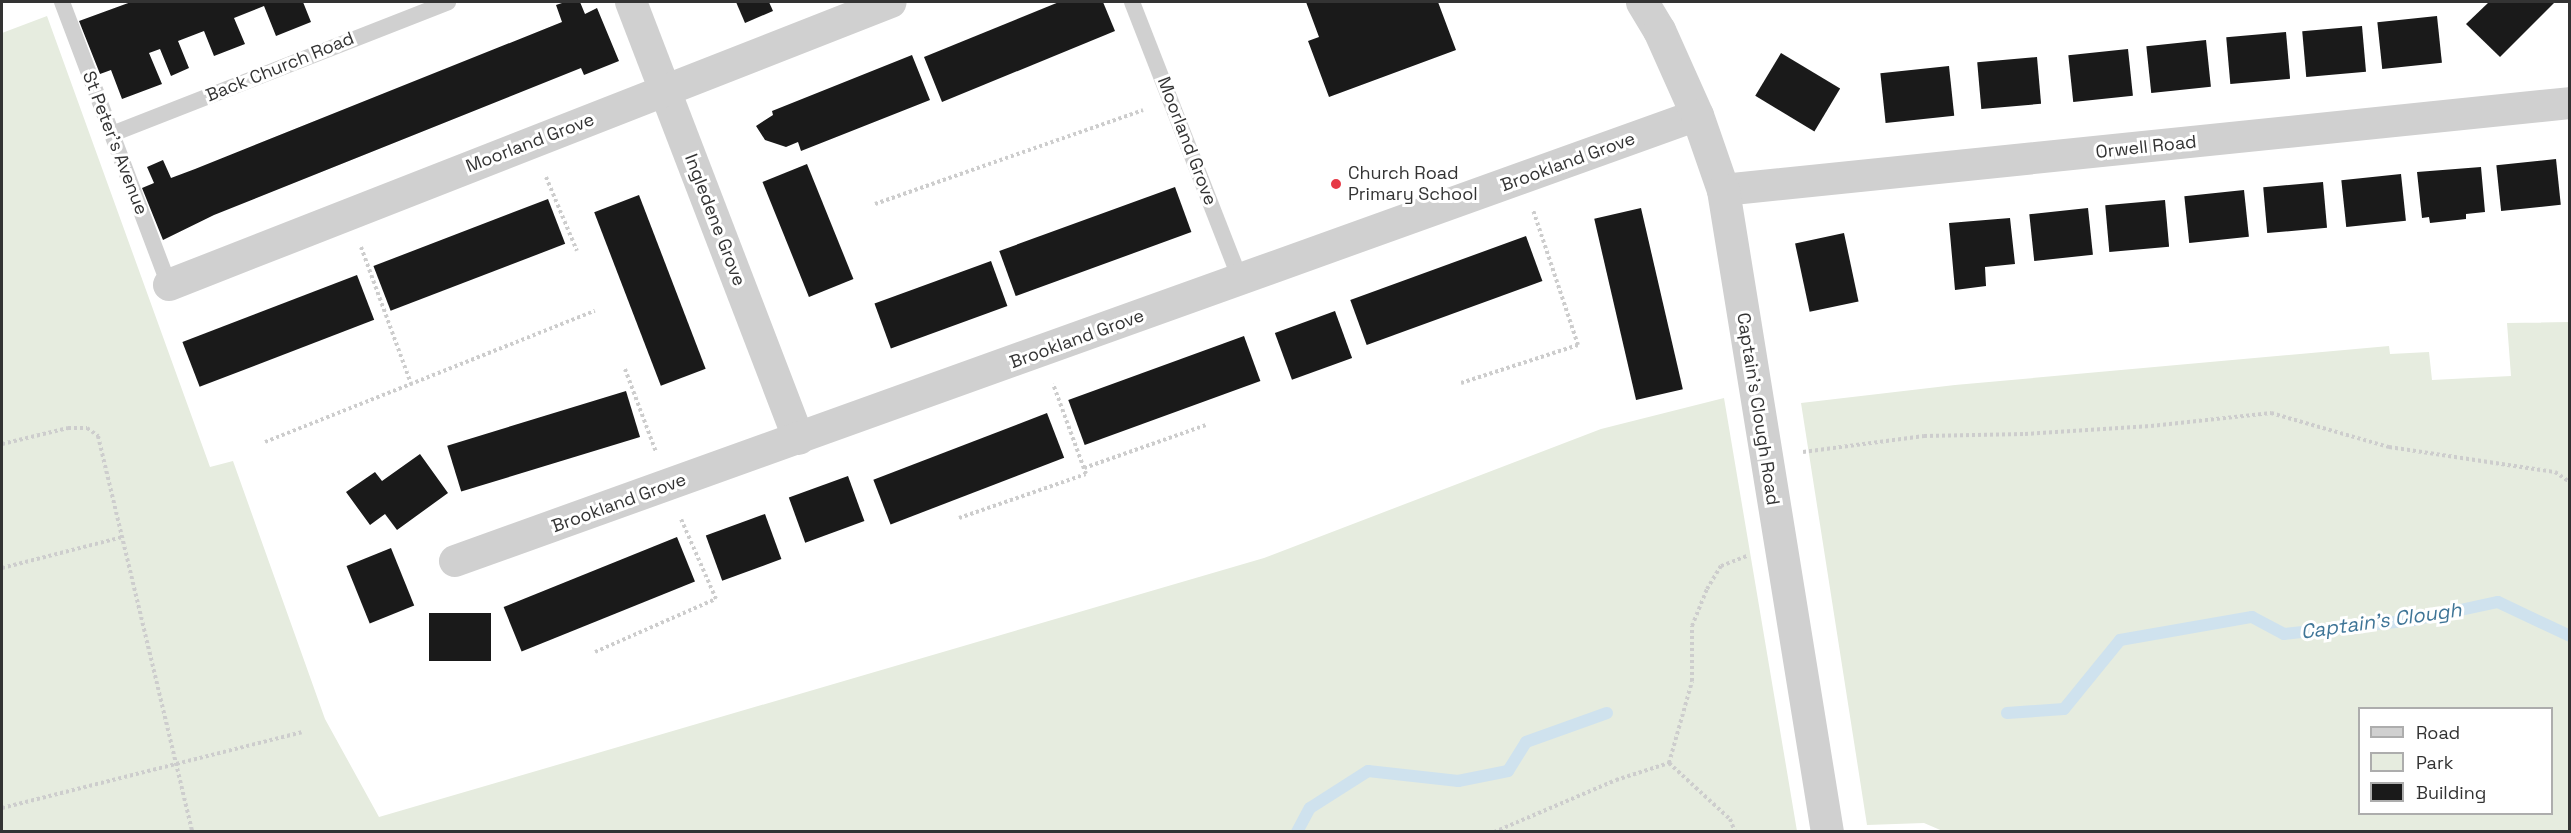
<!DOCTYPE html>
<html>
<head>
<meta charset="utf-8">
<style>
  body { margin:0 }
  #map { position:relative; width:2571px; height:833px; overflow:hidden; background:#fff; font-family:"Space Grotesk",sans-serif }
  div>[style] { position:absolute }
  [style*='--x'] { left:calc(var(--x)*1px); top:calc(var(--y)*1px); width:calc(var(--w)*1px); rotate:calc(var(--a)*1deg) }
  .green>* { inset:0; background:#e6ecdf }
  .stream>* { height:12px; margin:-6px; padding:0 6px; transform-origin:6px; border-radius:6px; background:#cfe2ee }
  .building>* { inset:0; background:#1a1a1a; transform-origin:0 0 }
  .path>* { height:4px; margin-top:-2px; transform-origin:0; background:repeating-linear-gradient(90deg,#cdcdcd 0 3px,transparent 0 6px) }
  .service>* { height:16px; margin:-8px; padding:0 8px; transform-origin:8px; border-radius:8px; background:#d0d0d0 }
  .minor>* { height:32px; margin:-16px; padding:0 16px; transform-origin:16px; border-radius:16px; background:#d0d0d0 }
  .tertiary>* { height:33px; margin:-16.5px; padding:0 16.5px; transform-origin:16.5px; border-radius:16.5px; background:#d0d0d0 }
  .dots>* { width:16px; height:16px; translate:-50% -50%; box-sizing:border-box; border:3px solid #fff; border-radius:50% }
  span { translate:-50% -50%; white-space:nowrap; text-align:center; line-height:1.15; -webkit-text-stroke:6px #fff; paint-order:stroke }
  .street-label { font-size:18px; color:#333 }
  .poi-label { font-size:18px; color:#333 }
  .left { translate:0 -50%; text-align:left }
  .water-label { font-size:20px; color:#3f7597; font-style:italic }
  .frame { position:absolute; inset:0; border:3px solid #333; pointer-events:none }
  .legend { position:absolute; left:2358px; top:707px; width:195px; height:108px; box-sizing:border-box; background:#fff; border:2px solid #adadad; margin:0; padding:8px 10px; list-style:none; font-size:18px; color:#333 }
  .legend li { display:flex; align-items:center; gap:12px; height:30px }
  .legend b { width:30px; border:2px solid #adadad }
</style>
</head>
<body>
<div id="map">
  <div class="green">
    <i style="clip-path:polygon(47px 16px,210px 467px,233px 461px,325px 719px,379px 817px,1264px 558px,1601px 429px,1724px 398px,1797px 831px,2px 831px,2px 33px)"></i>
    <i style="clip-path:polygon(evenodd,2569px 322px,2569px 831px,1945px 832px,1924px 823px,1867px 825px,1801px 403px,1955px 385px,2389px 346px,2390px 354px,2429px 352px,2432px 380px,2511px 376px,2507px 323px,2569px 322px,2360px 708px,2552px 708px,2552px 814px,2360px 814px,2360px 708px)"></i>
  </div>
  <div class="stream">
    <i style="--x:2007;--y:713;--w:57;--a:-4"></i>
    <i style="--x:2064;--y:709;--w:89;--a:-50.9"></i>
    <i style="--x:2120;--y:640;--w:134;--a:-9.9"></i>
    <i style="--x:2252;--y:617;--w:36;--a:28"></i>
    <i style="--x:2284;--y:634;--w:131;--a:-6.1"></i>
    <i style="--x:2414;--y:620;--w:86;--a:-12.1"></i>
    <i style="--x:2498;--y:602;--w:80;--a:25.3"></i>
    <i style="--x:1297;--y:832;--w:27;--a:-62"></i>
    <i style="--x:1310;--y:808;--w:69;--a:-32.5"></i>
    <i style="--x:1368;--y:771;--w:91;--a:6.3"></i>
    <i style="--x:1458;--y:781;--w:51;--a:-11.3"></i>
    <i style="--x:1508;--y:771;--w:34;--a:-58"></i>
    <i style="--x:1526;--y:742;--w:86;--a:-19.7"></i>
  </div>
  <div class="building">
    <i style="clip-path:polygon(131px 2px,303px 2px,311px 22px,276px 36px,264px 6px,234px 18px,245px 44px,214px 56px,204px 31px,178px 41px,189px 68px,171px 76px,160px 49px,149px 53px,162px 84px,122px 99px,111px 70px,100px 74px,79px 21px)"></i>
    <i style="clip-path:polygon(565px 2px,580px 2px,585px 14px,597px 8px,619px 61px,584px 75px,581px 68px,214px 215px,163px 240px,142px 188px,154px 183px,147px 167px,163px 160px,171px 178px,195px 169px,562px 22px,556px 5px)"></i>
    <i style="clip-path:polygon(736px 2px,769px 2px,773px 11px,745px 23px)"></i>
    <i style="clip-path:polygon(1059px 2px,1103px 2px,1115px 31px,942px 102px,924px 57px)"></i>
    <i style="clip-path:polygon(1306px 2px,1438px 2px,1456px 50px,1329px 97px,1308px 41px,1319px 37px)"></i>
    <i style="clip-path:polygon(2489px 2px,2555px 2px,2500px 57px,2466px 24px)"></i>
    <i style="left:2437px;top:16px;width:47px;height:60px;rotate:84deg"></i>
    <i style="left:2362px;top:26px;width:46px;height:60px;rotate:85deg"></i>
    <i style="left:2286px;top:32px;width:47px;height:60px;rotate:85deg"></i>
    <i style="left:2206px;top:40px;width:47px;height:60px;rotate:84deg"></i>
    <i style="left:2128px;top:49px;width:47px;height:60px;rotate:84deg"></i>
    <i style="left:1781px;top:53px;width:69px;height:50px;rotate:31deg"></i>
    <i style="clip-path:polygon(912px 55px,930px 100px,801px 151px,798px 142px,786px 147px,765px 140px,756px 126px,773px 115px,772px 111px)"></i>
    <i style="left:2037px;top:57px;width:47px;height:60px;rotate:85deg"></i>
    <i style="left:1949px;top:66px;width:50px;height:69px;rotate:84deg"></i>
    <i style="left:2556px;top:159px;width:46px;height:60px;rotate:84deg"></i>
    <i style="left:807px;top:164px;width:124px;height:48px;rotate:68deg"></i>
    <i style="clip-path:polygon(2481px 167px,2485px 212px,2466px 214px,2466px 219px,2430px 223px,2429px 217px,2422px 218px,2417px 172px)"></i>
    <i style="left:2401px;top:174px;width:47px;height:60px;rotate:84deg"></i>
    <i style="left:2323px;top:182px;width:46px;height:60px;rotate:85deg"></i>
    <i style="left:1175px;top:187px;width:48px;height:187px;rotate:70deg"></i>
    <i style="left:2244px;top:190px;width:47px;height:60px;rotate:84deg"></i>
    <i style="left:639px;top:195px;width:186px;height:48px;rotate:69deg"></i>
    <i style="left:548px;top:199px;width:48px;height:187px;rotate:69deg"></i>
    <i style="left:2165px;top:200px;width:47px;height:60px;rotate:85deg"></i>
    <i style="left:1641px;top:208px;width:186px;height:48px;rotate:77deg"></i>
    <i style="left:2088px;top:208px;width:47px;height:59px;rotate:84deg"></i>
    <i style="clip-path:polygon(2010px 218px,2015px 264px,1985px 267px,1986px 286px,1955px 290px,1949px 223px)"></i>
    <i style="left:1844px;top:233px;width:70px;height:50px;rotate:78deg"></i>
    <i style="left:1526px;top:236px;width:48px;height:187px;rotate:70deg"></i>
    <i style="left:991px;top:261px;width:48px;height:124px;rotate:70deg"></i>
    <i style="left:357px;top:275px;width:48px;height:187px;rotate:69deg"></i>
    <i style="left:1335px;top:311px;width:50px;height:64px;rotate:70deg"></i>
    <i style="left:1244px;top:336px;width:48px;height:187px;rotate:70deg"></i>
    <i style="left:626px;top:391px;width:48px;height:187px;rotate:73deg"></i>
    <i style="left:1047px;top:413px;width:48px;height:186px;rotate:69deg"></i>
    <i style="clip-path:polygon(420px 454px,448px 493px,397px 530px,385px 514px,370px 525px,346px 492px,375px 472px,382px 481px)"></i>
    <i style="left:848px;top:476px;width:48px;height:63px;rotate:70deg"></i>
    <i style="left:765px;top:514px;width:48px;height:63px;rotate:70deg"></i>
    <i style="left:677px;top:537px;width:48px;height:187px;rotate:68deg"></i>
    <i style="left:391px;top:548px;width:62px;height:48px;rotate:68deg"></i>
    <i style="left:429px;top:613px;width:62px;height:48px"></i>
  </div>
  <div class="path">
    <i style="--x:546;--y:177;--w:80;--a:67.3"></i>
    <i style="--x:875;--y:204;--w:284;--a:-19.3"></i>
    <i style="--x:361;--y:247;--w:146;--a:69.9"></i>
    <i style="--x:625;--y:369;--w:89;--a:69.5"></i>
    <i style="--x:1461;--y:383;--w:123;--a:-18"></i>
    <i style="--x:1578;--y:345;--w:142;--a:-108.4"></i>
    <i style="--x:265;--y:442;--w:355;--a:-21.7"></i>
    <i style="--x:2;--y:444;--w:68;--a:-13.6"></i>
    <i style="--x:68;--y:428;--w:19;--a:0"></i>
    <i style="--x:87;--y:428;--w:14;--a:36"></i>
    <i style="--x:98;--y:436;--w:407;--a:76.6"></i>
    <i style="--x:1803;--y:452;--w:122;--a:-7.5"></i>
    <i style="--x:1924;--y:436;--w:101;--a:-1.1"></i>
    <i style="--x:2025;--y:434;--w:126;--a:-3.6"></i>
    <i style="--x:2151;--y:426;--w:121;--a:-6.2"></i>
    <i style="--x:2271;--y:413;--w:123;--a:16.1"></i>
    <i style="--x:2389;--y:447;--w:168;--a:8.6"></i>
    <i style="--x:2555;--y:472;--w:18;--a:34"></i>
    <i style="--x:1084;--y:468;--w:129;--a:-19.4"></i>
    <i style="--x:959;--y:518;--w:134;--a:-19.1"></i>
    <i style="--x:1086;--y:474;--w:96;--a:-110.1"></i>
    <i style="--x:2;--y:568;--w:125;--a:-14.4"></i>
    <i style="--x:595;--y:652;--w:132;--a:-23.7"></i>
    <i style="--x:716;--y:599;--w:87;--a:-113.6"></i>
    <i style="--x:1669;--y:763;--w:83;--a:42.6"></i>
    <i style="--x:1730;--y:819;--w:14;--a:69"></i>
    <i style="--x:2;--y:808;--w:309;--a:-14.2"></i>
    <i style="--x:1494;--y:832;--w:133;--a:-23.1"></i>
    <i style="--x:1616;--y:780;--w:56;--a:-17.8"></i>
    <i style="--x:1669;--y:763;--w:85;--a:-74.3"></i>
    <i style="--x:1692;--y:681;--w:55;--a:-90"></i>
    <i style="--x:1692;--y:626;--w:40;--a:-68"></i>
    <i style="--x:1707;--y:589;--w:27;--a:-59"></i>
    <i style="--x:1721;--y:566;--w:28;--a:-21"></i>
  </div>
  <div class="service">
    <i style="--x:62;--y:2;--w:303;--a:69.3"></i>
    <i style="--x:1132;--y:2;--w:300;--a:68.7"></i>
    <i style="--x:112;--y:134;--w:361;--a:-21.4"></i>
  </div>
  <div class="minor">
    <i style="--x:631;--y:2;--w:468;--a:69"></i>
    <i style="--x:1723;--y:190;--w:851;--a:-5.86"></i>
    <i style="--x:169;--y:285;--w:775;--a:-21.4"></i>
    <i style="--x:455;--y:561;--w:1320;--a:-19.75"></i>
  </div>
  <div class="tertiary">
    <i style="--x:1642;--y:2;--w:33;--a:59"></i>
    <i style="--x:1659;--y:30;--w:93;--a:65.9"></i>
    <i style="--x:1697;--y:115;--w:79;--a:70.9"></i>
    <i style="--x:1723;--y:190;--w:650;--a:80.8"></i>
  </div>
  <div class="dots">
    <i style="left:1336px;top:184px;background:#e63946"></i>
  </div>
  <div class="street-label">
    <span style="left:280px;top:67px;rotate:-22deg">Back Church Road</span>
    <span style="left:1187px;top:141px;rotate:69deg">Moorland Grove</span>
    <span style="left:115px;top:143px;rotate:69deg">St Peter's Avenue</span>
    <span style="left:530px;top:143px;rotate:-21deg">Moorland Grove</span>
    <span style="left:2146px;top:147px;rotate:-6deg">Orwell Road</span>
    <span style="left:1568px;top:162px;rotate:-20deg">Brookland Grove</span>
    <span style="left:715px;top:220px;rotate:69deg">Ingledene Grove</span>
    <span style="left:1077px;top:339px;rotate:-20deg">Brookland Grove</span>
    <span style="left:1758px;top:409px;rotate:81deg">Captain's Clough Road</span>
    <span style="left:619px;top:503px;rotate:-20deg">Brookland Grove</span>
  </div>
  <div class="poi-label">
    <span class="left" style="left:1348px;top:184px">Church Road<br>Primary School</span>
  </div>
  <div class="water-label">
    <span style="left:2381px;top:621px;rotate:-8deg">Captain's Clough</span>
  </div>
  <div class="frame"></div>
  <ul class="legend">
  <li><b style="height:8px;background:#d0d0d0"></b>Road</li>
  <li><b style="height:16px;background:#e6ecdf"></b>Park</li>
  <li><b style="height:16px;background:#1a1a1a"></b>Building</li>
  </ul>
</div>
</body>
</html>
